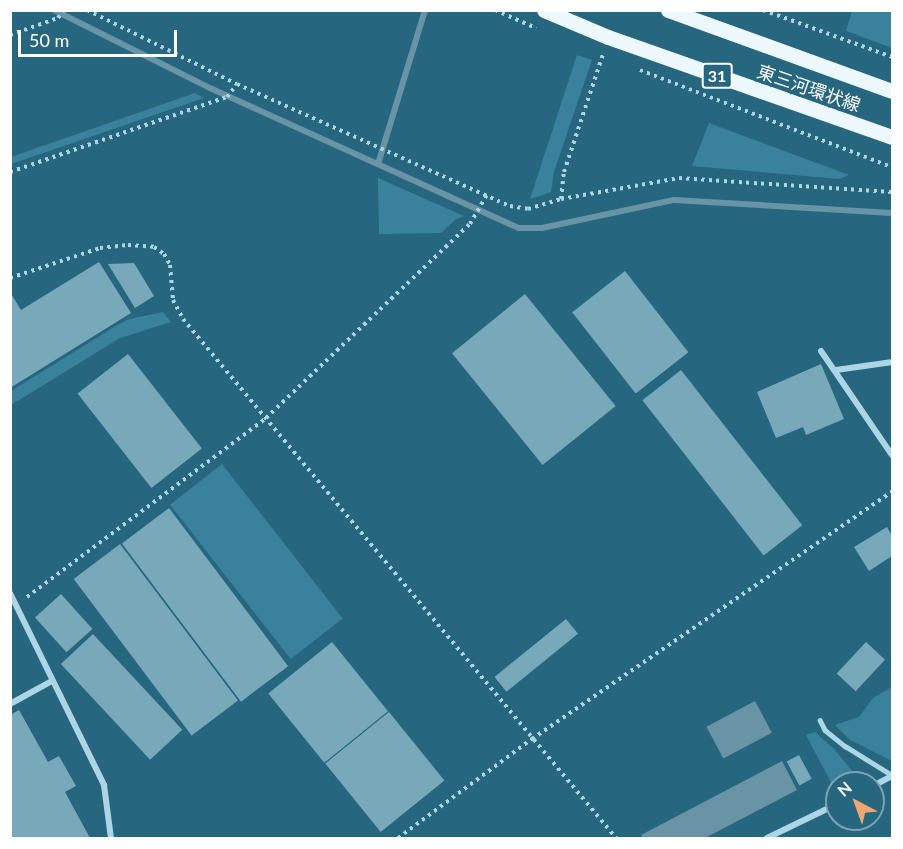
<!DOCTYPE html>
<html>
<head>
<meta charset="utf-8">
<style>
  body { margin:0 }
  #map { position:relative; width:903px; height:849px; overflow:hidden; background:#26667e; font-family:Lato,"Noto Sans JP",sans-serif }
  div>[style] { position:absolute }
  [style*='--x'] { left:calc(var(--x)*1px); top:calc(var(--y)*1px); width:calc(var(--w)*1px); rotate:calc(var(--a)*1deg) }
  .green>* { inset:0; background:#3a829c; transform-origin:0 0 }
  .water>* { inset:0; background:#6994a6; transform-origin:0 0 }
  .stream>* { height:6px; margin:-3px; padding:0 3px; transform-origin:3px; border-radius:3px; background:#6994a6 }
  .building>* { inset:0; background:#77a9bb; transform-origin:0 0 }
  .path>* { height:4px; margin-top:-2px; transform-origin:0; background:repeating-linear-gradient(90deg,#acd6e5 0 3px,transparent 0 7.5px) }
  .service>* { height:4.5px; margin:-2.25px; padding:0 2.25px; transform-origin:2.25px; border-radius:2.25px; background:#acd6e5 }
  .minor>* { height:6px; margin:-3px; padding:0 3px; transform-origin:3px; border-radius:3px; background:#acd6e5 }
  .primary>* { height:15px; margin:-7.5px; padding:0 7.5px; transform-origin:7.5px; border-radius:7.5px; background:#edf8fd }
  span { translate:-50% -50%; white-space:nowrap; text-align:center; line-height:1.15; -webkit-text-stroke:6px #26667e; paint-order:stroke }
  .shield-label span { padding:2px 4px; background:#26667e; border:2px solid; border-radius:4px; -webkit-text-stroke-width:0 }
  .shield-label { font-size:16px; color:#fff; font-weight:700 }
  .street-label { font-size:18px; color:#fff }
  .frame { position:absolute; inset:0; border:12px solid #fff; pointer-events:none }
  .north { position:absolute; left:825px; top:771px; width:60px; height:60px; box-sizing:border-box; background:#26667e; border:2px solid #7da3b2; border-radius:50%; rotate:319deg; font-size:16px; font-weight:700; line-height:24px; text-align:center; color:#fff }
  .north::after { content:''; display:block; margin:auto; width:21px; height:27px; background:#eea772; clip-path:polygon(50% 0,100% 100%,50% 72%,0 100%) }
  .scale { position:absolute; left:18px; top:30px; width:159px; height:27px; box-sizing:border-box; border:3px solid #fff; border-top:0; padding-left:8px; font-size:18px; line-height:21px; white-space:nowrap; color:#fff; -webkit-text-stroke:4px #26667e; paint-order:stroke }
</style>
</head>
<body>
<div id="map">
  <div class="green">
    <i style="clip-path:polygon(852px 11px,892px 11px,892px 48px,846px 31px)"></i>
    <i style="clip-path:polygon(577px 55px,592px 60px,554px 172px,551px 192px,530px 199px)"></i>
    <i style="clip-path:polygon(195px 93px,204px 98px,11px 164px,11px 157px)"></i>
    <i style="clip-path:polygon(709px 123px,849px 175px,839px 179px,692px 166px)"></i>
    <i style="clip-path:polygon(378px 178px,464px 216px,455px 220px,441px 233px,379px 234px)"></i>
    <i style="clip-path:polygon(163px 312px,171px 322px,120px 338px,11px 405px,11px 391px,114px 327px,129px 319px)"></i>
    <i style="left:222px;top:464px;width:196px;height:66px;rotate:52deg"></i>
    <i style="clip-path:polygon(892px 687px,892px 761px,850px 740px,835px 725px,859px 717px,873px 698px)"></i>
    <i style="clip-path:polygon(815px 732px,834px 749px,860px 780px,837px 783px,836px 792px,806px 735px)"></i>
  </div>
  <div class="water">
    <i style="left:755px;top:701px;width:36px;height:55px;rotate:62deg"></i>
    <i style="clip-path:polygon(782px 761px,797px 790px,705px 838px,643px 838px,641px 835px)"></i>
  </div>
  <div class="stream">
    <i style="--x:54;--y:10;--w:174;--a:26.6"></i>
    <i style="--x:210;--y:88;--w:339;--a:24.4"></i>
    <i style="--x:519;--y:228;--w:23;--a:0"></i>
    <i style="--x:542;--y:228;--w:135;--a:-12"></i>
    <i style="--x:674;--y:200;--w:218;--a:3.4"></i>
    <i style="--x:378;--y:164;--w:161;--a:-73"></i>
  </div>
  <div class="building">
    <i style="clip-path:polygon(99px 262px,131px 313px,10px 388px,10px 292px,21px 310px)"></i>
    <i style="clip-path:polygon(134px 263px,154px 296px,135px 308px,108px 264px)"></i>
    <i style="left:625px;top:271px;width:103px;height:67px;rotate:52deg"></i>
    <i style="left:525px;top:294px;width:144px;height:94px;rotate:51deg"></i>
    <i style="left:128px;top:354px;width:120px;height:64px;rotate:52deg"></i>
    <i style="clip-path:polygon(821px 364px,844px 419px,806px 435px,803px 427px,776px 438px,757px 392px)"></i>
    <i style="left:681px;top:370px;width:197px;height:49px;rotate:52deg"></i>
    <i style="left:169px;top:508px;width:198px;height:59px;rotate:53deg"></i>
    <i style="clip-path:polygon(887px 527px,892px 536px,892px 556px,869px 571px,854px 547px)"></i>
    <i style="left:120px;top:544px;width:196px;height:58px;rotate:53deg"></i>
    <i style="left:61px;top:594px;width:47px;height:35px;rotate:48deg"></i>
    <i style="left:566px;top:619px;width:19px;height:92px;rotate:51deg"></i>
    <i style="left:93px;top:634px;width:131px;height:44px;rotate:47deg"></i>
    <i style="left:332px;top:642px;width:89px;height:82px;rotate:51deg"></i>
    <i style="left:866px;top:642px;width:26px;height:43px;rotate:43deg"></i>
    <i style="clip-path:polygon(19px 710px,48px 762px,59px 756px,76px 786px,65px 792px,90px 838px,10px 838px,10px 715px)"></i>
    <i style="left:389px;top:712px;width:88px;height:82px;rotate:51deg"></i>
    <i style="left:799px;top:755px;width:27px;height:14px;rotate:62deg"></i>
  </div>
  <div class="path">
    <i style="--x:87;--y:10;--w:167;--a:26.3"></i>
    <i style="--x:237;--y:84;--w:299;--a:24.1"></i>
    <i style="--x:510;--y:206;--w:18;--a:9"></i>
    <i style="--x:528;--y:209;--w:34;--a:-17"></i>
    <i style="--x:561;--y:199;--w:120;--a:-10.1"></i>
    <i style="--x:679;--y:178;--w:213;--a:3.8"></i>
    <i style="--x:495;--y:10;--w:45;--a:23.7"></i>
    <i style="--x:763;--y:10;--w:137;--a:20"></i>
    <i style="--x:10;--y:35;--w:51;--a:-19.5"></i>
    <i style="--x:58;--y:18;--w:10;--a:-53"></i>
    <i style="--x:640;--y:70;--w:270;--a:21.1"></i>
    <i style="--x:10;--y:172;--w:230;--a:-19.1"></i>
    <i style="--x:227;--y:97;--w:16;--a:-52"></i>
    <i style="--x:561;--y:199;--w:27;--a:-84"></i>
    <i style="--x:564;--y:172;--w:124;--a:-71.7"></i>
    <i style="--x:10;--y:278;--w:95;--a:-18.4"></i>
    <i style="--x:100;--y:248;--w:28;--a:-6"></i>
    <i style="--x:128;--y:245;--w:26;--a:4"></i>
    <i style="--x:154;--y:247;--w:12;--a:35"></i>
    <i style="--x:164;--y:254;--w:13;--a:61"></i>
    <i style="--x:170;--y:265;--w:35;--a:85"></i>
    <i style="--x:173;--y:300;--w:21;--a:62"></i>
    <i style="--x:183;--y:319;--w:676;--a:50.16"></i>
    <i style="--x:27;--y:597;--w:299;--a:-36.8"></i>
    <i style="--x:266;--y:418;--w:282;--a:-43.6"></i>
    <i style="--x:470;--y:224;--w:34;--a:-60"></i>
    <i style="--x:398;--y:838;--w:167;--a:-36.5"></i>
    <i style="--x:532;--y:739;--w:437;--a:-34.5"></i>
  </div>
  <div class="service">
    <i style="--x:820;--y:720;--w:11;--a:63"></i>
    <i style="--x:825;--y:730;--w:26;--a:39"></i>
    <i style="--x:845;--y:746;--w:55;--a:31.7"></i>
  </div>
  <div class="minor">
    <i style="--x:821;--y:351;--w:126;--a:55.7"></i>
    <i style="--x:836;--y:370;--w:57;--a:-8.1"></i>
    <i style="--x:10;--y:593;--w:214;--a:63.9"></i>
    <i style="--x:104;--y:785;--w:53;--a:82.5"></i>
    <i style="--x:10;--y:704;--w:48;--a:-28.7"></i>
    <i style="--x:873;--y:786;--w:21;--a:-28"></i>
    <i style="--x:767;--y:838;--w:78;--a:-25.9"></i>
  </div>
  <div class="primary">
    <i style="--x:544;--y:10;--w:69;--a:22.9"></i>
    <i style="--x:608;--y:37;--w:301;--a:19.4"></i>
    <i style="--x:668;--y:10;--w:238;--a:19.9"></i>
  </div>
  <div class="shield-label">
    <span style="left:717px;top:76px">31</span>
  </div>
  <div class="street-label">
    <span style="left:809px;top:88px;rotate:19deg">東三河環状線</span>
  </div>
  <div class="frame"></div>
  <div class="north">N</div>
  <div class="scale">50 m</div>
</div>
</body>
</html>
